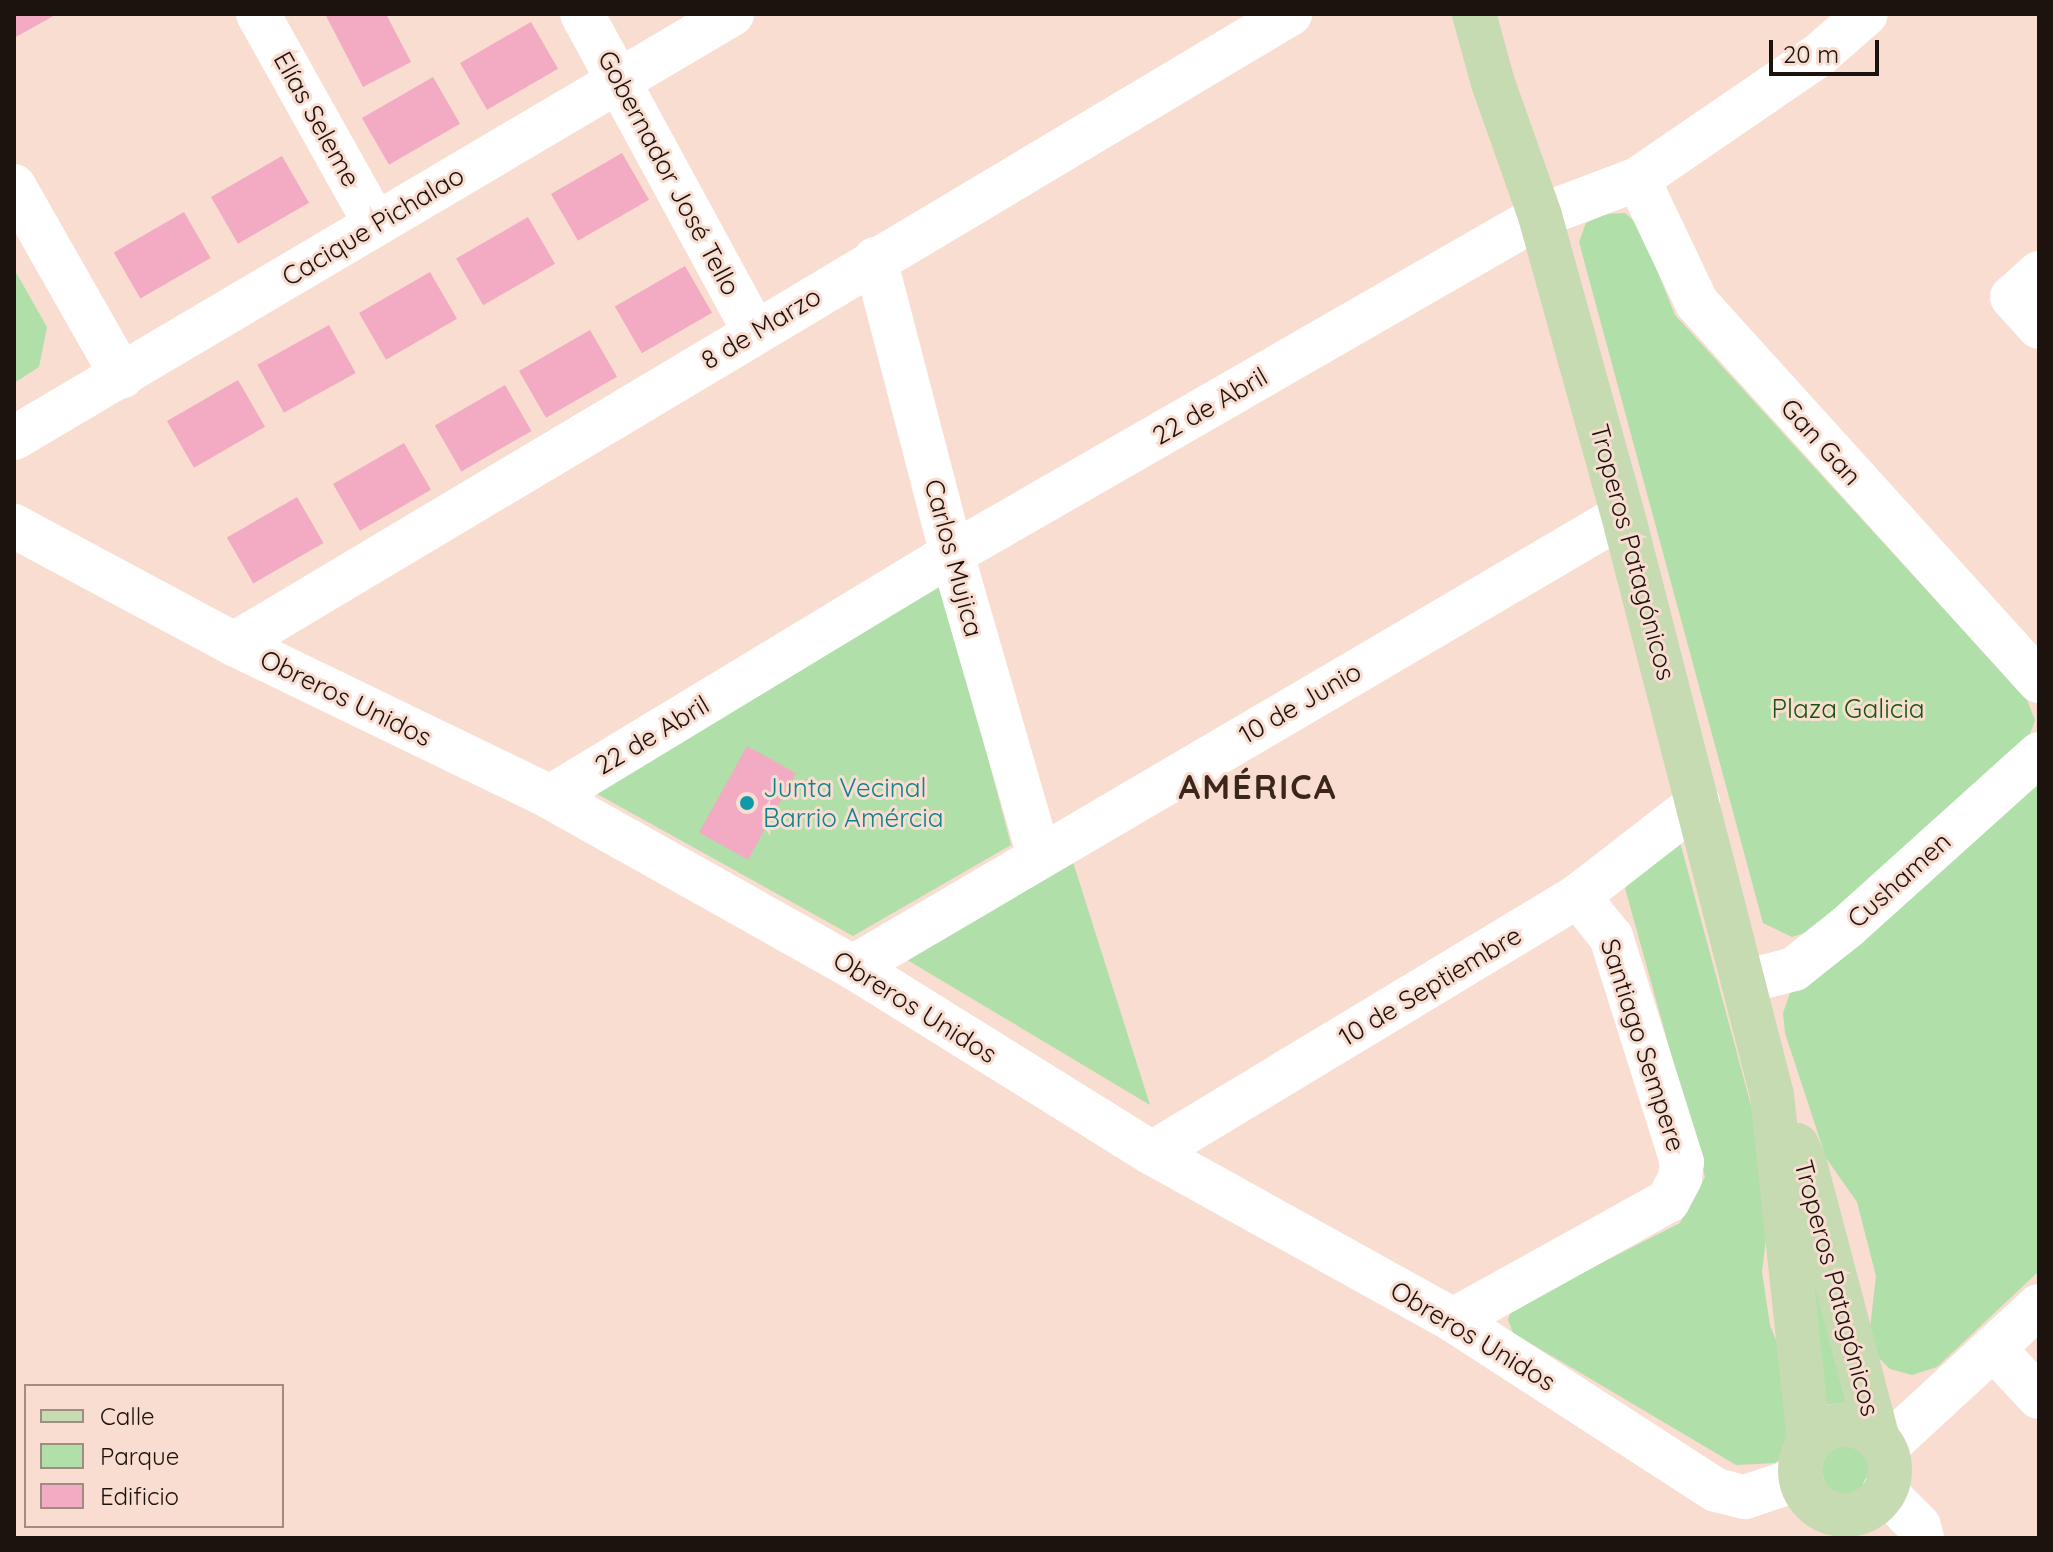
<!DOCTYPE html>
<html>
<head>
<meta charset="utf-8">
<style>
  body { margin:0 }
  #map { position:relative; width:2053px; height:1552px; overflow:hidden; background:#f9ddd0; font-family:Quicksand,sans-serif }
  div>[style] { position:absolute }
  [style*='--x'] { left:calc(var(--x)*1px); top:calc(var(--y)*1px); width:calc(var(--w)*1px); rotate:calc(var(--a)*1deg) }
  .green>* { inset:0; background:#b0dfaa }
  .round { border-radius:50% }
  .building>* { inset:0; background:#f3aac3; transform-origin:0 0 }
  .minor>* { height:44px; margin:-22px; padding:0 22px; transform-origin:22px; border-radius:22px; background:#fff }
  .major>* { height:44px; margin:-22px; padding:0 22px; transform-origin:22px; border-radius:22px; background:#c6dbb2 }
  .major>.ring { margin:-22px; padding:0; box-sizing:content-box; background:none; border:44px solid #c6dbb2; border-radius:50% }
  .dots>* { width:22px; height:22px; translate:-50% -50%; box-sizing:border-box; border:4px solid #f9ddd0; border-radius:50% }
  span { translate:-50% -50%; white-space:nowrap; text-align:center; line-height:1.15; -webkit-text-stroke:6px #f9ddd0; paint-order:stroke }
  .street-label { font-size:26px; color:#1c120e }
  .park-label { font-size:26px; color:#14560e }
  .culture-label { font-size:26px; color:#0d838f }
  .left { translate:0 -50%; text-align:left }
  .district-label { font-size:34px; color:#3b261c; font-weight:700; letter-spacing:2px }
  .frame { position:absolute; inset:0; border:16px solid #1c120e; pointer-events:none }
  .legend { position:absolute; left:24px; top:1384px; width:260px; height:144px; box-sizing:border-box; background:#f9ddd0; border:2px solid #a18c82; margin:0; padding:10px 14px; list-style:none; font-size:24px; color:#1c120e }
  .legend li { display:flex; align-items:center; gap:16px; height:40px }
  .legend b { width:40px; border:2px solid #a18c82 }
  .scale { position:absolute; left:1769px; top:40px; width:110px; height:36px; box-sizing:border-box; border:4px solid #1c120e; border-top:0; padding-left:10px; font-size:24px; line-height:28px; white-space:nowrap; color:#1c120e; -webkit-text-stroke:6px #f9ddd0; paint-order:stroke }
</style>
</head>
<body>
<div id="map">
  <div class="green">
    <i style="clip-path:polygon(1625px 213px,1639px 225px,1675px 315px,2027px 700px,2035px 720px,2028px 740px,1808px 932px,1792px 937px,1763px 923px,1579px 242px,1586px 223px,1606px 214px)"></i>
    <i style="clip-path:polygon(14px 269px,47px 327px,39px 367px,14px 383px)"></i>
    <i style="clip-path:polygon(943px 585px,1011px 845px,853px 936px,590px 790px)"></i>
    <i style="clip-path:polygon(2039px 777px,2039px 1271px,1937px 1367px,1912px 1375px,1890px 1369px,1876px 1355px,1870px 1328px,1876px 1276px,1857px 1202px,1826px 1158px,1785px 1033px,1783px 1013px,1790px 993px,1804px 977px)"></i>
    <i style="clip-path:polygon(1680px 842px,1766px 1161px,1771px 1198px,1762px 1272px,1770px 1325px,1790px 1376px,1791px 1451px,1775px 1463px,1736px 1465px,1513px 1333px,1508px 1320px,1511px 1309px,1680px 1223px,1705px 1177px,1625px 888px,1636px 865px)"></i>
    <i style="clip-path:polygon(1073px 862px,1150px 1105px,904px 958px)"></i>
    <i style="clip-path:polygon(1805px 1218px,1852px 1402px,1824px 1405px)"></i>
    <i class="round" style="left:1822px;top:1445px;width:50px;height:50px"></i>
  </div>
  <div class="building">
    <i style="clip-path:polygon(14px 14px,57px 14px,14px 38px)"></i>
    <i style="clip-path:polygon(325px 14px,386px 14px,411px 62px,363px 87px)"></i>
    <i style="left:531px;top:22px;width:54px;height:82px;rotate:60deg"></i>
    <i style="left:433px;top:77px;width:54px;height:82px;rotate:60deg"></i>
    <i style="left:622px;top:153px;width:54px;height:82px;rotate:60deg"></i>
    <i style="left:282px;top:156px;width:54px;height:82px;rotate:60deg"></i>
    <i style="left:184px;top:212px;width:53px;height:81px;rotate:60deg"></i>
    <i style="left:528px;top:217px;width:54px;height:83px;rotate:60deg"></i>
    <i style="left:685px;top:266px;width:54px;height:81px;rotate:60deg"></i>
    <i style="left:430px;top:272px;width:54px;height:82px;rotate:60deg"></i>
    <i style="left:329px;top:325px;width:55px;height:82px;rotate:61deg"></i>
    <i style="left:590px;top:330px;width:54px;height:82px;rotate:60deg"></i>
    <i style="left:238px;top:380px;width:54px;height:82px;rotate:60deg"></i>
    <i style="left:505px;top:385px;width:53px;height:81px;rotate:60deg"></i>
    <i style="left:404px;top:443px;width:54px;height:82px;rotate:60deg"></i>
    <i style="left:297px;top:497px;width:53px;height:81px;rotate:60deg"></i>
    <i style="left:747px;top:746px;width:56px;height:99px;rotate:29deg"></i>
  </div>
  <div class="minor">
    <i style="--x:258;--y:14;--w:240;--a:60.8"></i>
    <i style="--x:582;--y:14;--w:362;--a:61.5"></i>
    <i style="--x:1638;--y:179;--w:137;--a:64.6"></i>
    <i style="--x:1697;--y:303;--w:510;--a:47.86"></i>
    <i style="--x:14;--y:186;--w:219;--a:60.4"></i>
    <i style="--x:875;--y:259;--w:305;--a:75.4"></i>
    <i style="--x:952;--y:554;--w:313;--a:73.9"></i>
    <i style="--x:2039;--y:273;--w:36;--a:138"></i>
    <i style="--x:2012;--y:297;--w:40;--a:48"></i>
    <i style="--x:14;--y:438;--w:834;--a:-30.56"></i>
    <i style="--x:14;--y:526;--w:250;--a:28.2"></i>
    <i style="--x:234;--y:644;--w:351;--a:25.8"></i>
    <i style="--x:550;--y:797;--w:347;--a:29.3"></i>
    <i style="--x:853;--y:967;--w:352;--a:31.9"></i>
    <i style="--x:1152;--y:1153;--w:344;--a:29"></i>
    <i style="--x:1453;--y:1320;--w:313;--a:32.9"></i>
    <i style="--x:1716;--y:1490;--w:30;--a:14"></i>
    <i style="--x:1745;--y:1497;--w:57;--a:-18.4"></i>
    <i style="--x:234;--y:644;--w:1230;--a:-30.82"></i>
    <i style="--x:550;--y:797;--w:470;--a:-31.2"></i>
    <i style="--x:952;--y:554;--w:678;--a:-29.89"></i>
    <i style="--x:1540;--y:216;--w:105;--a:-20.7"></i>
    <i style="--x:1638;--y:179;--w:219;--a:-34.4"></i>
    <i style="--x:1819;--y:55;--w:62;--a:-41.1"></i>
    <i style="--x:853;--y:967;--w:893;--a:-30.41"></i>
    <i style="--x:1744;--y:982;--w:52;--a:-14.6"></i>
    <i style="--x:1794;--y:969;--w:66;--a:-38.3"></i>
    <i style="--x:1846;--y:928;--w:260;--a:-42"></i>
    <i style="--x:1152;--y:1153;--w:498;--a:-31.1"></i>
    <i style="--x:1578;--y:896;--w:152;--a:-37.8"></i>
    <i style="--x:1453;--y:1320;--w:246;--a:-29"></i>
    <i style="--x:1668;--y:1201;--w:26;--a:-62"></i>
    <i style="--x:1680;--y:1178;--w:16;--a:-83"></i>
    <i style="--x:1682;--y:1162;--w:236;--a:-107.5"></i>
    <i style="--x:1611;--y:937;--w:53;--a:-128.8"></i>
    <i style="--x:1993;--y:1348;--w:67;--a:46.8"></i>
    <i style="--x:1885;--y:1448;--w:209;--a:-42.7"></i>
    <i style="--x:1884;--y:1491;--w:49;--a:45"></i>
    <i style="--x:1919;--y:1526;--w:12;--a:76"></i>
  </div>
  <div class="major">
    <i style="--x:1474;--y:14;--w:72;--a:74.6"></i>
    <i style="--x:1493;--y:83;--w:141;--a:70.5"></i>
    <i style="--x:1540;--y:216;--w:310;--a:74.5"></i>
    <i style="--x:1623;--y:515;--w:599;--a:75.59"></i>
    <i style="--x:1772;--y:1095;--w:349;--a:83.9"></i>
    <i style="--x:1797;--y:1145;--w:20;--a:66"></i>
    <i style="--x:1805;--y:1163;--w:285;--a:75.2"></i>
    <i class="ring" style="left:1800px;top:1425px;width:46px;height:46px"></i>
  </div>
  <div class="dots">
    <i style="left:747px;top:803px;background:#0f9aa8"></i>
  </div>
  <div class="street-label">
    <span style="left:317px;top:119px;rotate:61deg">Elías Seleme</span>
    <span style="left:669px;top:173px;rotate:62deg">Gobernador José Tello</span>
    <span style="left:373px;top:226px;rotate:-31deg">Cacique Pichalao</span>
    <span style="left:761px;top:328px;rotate:-31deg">8 de Marzo</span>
    <span style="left:1210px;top:406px;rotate:-30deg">22 de Abril</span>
    <span style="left:1821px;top:442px;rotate:48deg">Gan Gan</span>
    <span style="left:1633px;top:552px;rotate:75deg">Troperos Patagónicos</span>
    <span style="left:954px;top:558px;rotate:75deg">Carlos Mujica</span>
    <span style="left:346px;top:698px;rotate:26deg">Obreros Unidos</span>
    <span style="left:1300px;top:703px;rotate:-30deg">10 de Junio</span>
    <span style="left:652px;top:735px;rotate:-31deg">22 de Abril</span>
    <span style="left:1899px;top:880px;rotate:-42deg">Cushamen</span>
    <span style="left:1430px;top:986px;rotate:-31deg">10 de Septiembre</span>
    <span style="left:915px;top:1007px;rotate:32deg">Obreros Unidos</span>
    <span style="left:1643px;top:1045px;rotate:72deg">Santiago Sempere</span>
    <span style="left:1837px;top:1288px;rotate:75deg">Troperos Patagónicos</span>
    <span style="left:1473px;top:1336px;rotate:31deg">Obreros Unidos</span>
  </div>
  <div class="park-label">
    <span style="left:1848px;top:709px">Plaza Galicia</span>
  </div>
  <div class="culture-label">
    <span class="left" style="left:763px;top:803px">Junta Vecinal<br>Barrio Amércia</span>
  </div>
  <div class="district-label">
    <span style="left:1258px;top:787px">AMÉRICA</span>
  </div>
  <div class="frame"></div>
  <ul class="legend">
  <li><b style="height:10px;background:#c6dbb2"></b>Calle</li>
  <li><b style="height:22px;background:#b0dfaa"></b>Parque</li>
  <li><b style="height:22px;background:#f3aac3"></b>Edificio</li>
  </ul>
  <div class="scale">20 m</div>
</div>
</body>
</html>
